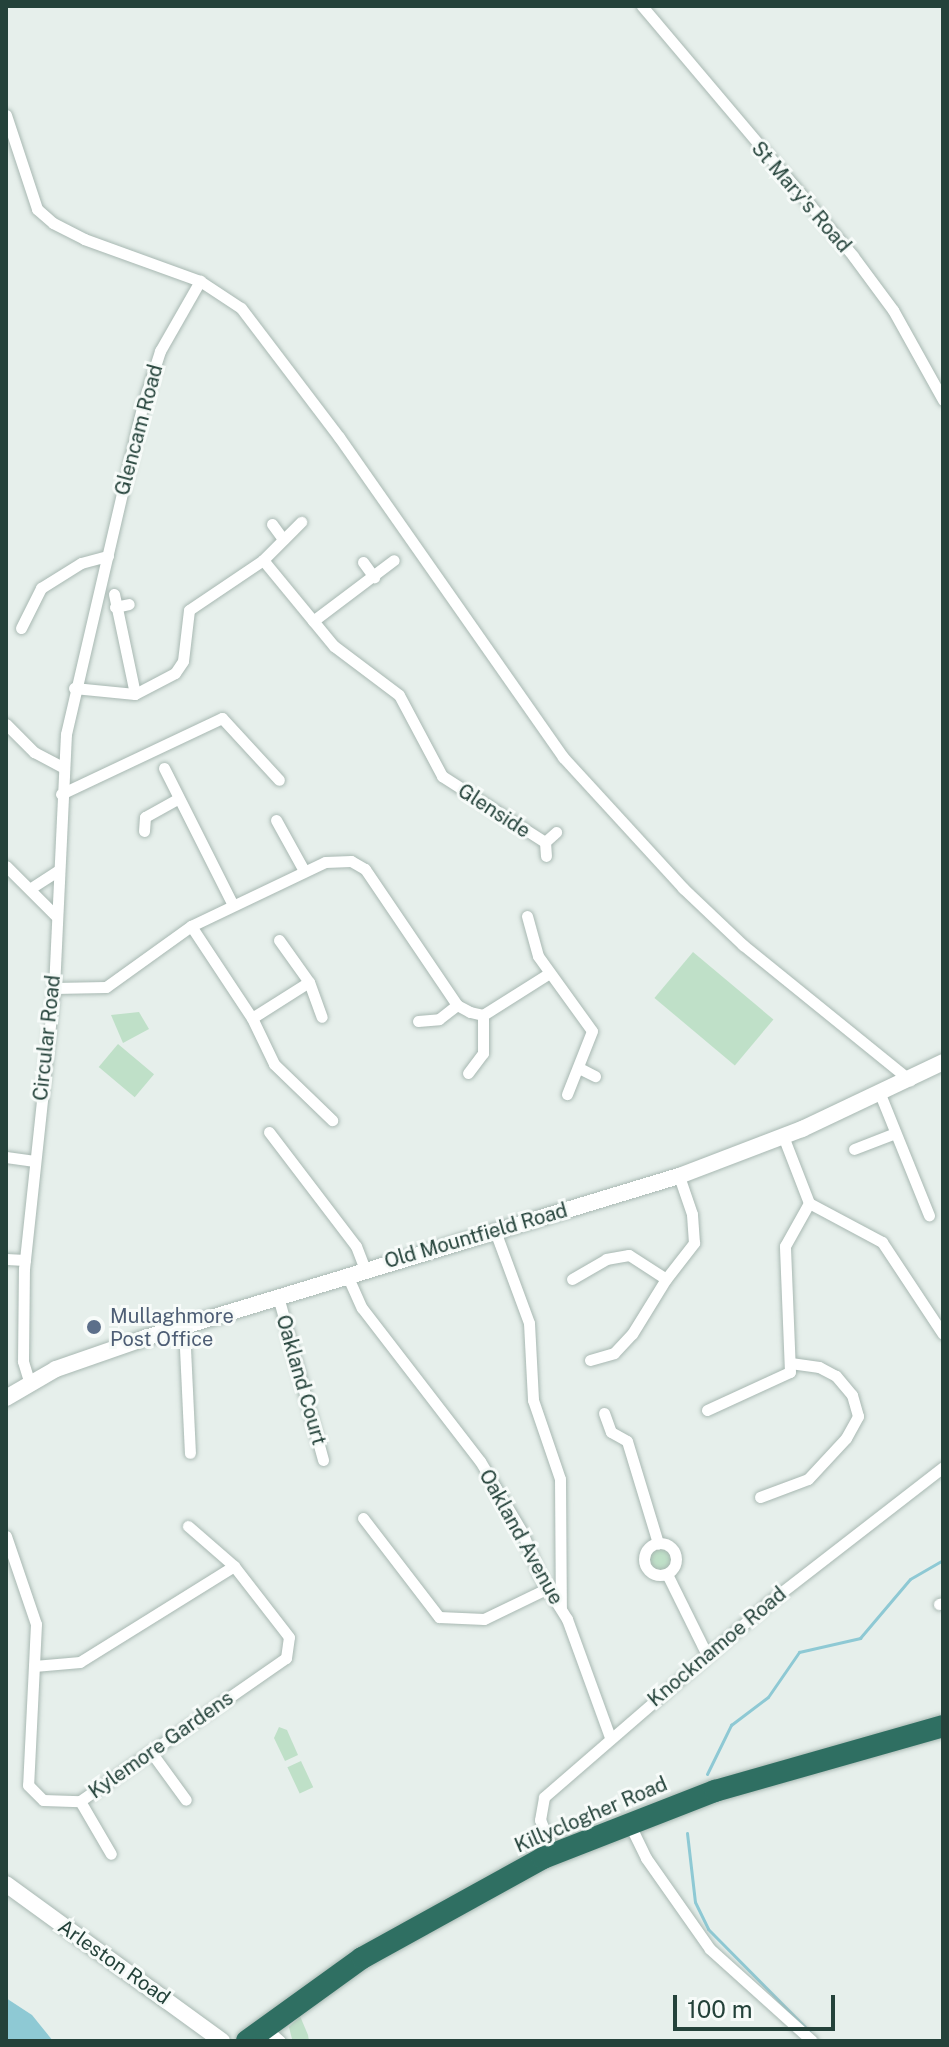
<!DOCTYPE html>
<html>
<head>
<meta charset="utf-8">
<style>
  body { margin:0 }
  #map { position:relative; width:949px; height:2047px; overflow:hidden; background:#e6efeb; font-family:"Public Sans",sans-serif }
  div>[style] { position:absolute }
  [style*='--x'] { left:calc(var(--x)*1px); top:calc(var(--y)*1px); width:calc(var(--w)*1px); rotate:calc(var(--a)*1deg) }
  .green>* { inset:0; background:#bfe0c8; transform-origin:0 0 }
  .round { border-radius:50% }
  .water>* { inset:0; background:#8ec9d4 }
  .stream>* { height:3px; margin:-1.5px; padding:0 1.5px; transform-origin:1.5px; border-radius:1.5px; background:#8ec9d4 }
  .roads { filter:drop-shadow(0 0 2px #a8b8b2) drop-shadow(0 0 2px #a8b8b2) }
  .street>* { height:11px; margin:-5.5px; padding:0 5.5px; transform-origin:5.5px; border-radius:5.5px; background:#fff }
  .street>.ring { margin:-5.5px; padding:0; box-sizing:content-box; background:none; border:11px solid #fff; border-radius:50% }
  .secondary>* { height:16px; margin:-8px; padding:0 8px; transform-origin:8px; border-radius:8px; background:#fff }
  .highway>* { height:22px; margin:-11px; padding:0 11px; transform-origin:11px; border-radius:11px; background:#2f6f62 }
  .dots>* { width:22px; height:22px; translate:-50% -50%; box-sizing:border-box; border:4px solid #f7fbf9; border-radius:50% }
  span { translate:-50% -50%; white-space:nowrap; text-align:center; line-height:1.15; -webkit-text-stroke:6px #f7fbf9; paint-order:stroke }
  .street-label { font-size:20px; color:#24423a }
  .service-label { font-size:20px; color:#4e5e75 }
  .left { translate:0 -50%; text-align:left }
  .frame { position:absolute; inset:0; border:8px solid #24423a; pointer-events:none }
  .scale { position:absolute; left:673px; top:1995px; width:162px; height:36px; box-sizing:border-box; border:4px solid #24423a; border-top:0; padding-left:10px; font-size:24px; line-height:28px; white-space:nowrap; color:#24423a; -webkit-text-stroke:6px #f7fbf9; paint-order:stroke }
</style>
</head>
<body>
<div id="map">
  <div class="green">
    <i style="left:693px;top:952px;width:105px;height:60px;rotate:40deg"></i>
    <i style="clip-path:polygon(139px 1012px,149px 1029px,123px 1043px,111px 1015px)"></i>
    <i style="left:118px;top:1044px;width:47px;height:30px;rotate:40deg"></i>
    <i class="round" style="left:649px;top:1549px;width:22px;height:22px"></i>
    <i style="clip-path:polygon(279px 1727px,287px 1730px,298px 1755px,285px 1761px,274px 1738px)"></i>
    <i style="left:301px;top:1761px;width:29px;height:15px;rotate:65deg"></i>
    <i style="clip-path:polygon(300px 2016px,308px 2035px,309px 2041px,292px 2039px,289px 2027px)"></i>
  </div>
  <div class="water">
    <i style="clip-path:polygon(6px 1998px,32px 2015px,53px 2041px,8px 2041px)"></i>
  </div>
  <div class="stream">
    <i style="--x:707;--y:1774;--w:55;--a:-63.9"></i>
    <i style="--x:731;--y:1725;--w:46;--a:-37.1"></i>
    <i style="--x:768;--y:1697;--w:55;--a:-55.4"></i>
    <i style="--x:799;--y:1652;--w:63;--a:-12.9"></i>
    <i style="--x:860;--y:1638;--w:77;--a:-49.7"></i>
    <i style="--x:910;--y:1579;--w:38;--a:-30"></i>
    <i style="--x:687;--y:1833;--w:69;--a:83.4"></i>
    <i style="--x:695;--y:1902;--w:30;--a:64"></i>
    <i style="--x:708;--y:1929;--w:144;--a:45.3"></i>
  </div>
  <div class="roads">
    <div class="street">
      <i style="--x:642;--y:6;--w:327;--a:49.8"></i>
      <i style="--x:853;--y:256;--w:67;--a:53.5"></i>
      <i style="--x:893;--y:310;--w:103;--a:60.9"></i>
      <i style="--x:6;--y:115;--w:99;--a:71.7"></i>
      <i style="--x:37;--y:209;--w:21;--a:41"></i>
      <i style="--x:53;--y:223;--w:35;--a:27"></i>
      <i style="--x:84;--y:239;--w:123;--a:19.9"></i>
      <i style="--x:200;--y:281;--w:49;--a:33.4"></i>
      <i style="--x:241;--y:308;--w:162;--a:52.8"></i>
      <i style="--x:339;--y:437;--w:391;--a:55"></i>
      <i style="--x:563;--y:757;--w:178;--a:47.5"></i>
      <i style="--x:683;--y:888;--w:83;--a:43.5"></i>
      <i style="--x:743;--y:945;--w:215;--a:39"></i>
      <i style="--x:272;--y:524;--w:19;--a:54"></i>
      <i style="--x:263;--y:560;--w:112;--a:50.5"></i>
      <i style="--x:334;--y:646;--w:81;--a:37"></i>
      <i style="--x:399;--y:695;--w:92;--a:62"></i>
      <i style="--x:442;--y:776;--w:122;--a:32.7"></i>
      <i style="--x:545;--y:842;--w:14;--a:86"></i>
      <i style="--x:363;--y:562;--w:19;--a:54"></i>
      <i style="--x:114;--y:594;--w:102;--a:78.1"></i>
      <i style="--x:115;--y:607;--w:14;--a:-12"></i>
      <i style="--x:313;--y:621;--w:101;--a:-37"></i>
      <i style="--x:21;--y:628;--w:45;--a:-63.4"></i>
      <i style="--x:41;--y:588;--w:47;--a:-32"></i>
      <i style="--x:81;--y:563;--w:28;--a:-15"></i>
      <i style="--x:74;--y:688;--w:61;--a:5.6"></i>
      <i style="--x:135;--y:694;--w:45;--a:-27.7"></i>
      <i style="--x:175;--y:673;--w:14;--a:-56"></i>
      <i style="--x:183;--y:661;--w:51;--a:-83.3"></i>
      <i style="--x:189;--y:610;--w:89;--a:-34"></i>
      <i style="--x:263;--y:560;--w:54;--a:-45"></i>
      <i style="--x:6;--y:724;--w:40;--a:45"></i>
      <i style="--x:34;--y:752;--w:34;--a:28"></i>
      <i style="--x:164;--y:768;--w:151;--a:63.3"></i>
      <i style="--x:61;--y:794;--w:178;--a:-25.3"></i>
      <i style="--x:222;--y:718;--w:84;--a:47.4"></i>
      <i style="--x:276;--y:820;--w:56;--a:61.1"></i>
      <i style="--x:144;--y:831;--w:14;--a:-86"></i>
      <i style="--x:145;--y:817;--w:37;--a:-29"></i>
      <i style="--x:545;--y:842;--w:15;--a:-42"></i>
      <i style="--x:6;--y:866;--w:72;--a:45"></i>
      <i style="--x:31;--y:888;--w:33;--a:-33"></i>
      <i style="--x:527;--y:916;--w:41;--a:74.6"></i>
      <i style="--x:538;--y:956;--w:92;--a:54.2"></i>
      <i style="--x:592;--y:1031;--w:68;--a:111.6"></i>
      <i style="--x:191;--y:926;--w:110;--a:56.5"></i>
      <i style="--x:252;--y:1018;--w:51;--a:64.4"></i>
      <i style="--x:274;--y:1064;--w:81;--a:44"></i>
      <i style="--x:279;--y:940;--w:52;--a:54.5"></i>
      <i style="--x:309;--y:982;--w:37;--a:70"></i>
      <i style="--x:54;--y:988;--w:52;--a:-1.1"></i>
      <i style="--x:106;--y:987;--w:105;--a:-35.7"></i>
      <i style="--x:191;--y:926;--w:148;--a:-25.5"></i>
      <i style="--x:325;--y:862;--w:26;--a:-2"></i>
      <i style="--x:351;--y:861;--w:16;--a:30"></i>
      <i style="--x:365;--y:869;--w:164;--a:55.9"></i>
      <i style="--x:457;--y:1005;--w:15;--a:28"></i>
      <i style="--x:470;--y:1012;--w:13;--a:13"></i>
      <i style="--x:483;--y:1015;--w:77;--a:-32.2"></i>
      <i style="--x:252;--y:1018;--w:67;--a:-32.3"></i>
      <i style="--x:418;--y:1021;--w:21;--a:-5"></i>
      <i style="--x:439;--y:1019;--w:23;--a:-38"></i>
      <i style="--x:579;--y:1068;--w:18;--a:27"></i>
      <i style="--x:468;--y:1073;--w:25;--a:-53"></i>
      <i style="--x:483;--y:1053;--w:38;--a:-90"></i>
      <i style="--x:880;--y:1094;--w:131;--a:68"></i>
      <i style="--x:269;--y:1132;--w:143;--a:52.7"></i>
      <i style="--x:356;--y:1246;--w:25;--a:69"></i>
      <i style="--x:854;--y:1149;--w:44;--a:-21.3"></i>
      <i style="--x:6;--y:1157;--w:27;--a:8"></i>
      <i style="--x:809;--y:1203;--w:83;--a:28.1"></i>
      <i style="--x:882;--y:1242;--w:110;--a:56.5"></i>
      <i style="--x:495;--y:1231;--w:98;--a:69.7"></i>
      <i style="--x:529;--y:1323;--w:77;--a:87"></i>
      <i style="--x:533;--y:1400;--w:83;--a:71.1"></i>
      <i style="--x:560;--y:1479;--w:129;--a:89.6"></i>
      <i style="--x:6;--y:1259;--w:19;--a:3"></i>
      <i style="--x:347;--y:1275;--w:36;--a:66"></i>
      <i style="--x:362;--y:1308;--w:193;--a:52.4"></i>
      <i style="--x:480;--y:1461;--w:82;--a:59.4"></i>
      <i style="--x:522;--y:1532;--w:48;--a:67.8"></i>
      <i style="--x:540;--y:1576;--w:51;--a:57.9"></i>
      <i style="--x:567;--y:1619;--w:126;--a:70"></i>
      <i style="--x:572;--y:1279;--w:39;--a:-30"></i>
      <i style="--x:606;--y:1259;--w:23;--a:-10"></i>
      <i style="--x:629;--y:1255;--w:44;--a:33"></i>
      <i style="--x:666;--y:1279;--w:46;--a:-52.1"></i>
      <i style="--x:694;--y:1243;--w:29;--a:-94"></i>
      <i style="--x:692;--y:1214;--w:40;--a:-108.9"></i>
      <i style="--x:279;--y:1300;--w:166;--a:74.6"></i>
      <i style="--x:184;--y:1327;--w:126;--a:87.3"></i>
      <i style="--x:590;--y:1360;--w:25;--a:-16"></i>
      <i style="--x:614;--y:1353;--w:26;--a:-47"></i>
      <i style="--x:632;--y:1334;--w:65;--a:-58.3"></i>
      <i style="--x:29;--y:1381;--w:21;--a:-107"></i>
      <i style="--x:23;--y:1361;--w:92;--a:-89.4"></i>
      <i style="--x:24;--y:1269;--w:283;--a:-83.9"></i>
      <i style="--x:54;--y:988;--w:254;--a:-87.3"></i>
      <i style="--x:66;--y:734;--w:339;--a:-76.9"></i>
      <i style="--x:143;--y:404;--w:56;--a:-72.2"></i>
      <i style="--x:160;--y:351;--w:81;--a:-60.3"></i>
      <i style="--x:707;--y:1410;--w:91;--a:-24.6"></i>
      <i style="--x:790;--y:1372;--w:126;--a:-92.3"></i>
      <i style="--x:785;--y:1246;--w:49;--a:-60.8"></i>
      <i style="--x:809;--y:1203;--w:72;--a:-111.2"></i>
      <i style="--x:604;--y:1413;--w:20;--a:70"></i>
      <i style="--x:611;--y:1432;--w:18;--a:29"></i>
      <i style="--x:627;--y:1441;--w:107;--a:73.1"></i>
      <i style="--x:760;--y:1497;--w:51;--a:-20.6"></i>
      <i style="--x:808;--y:1479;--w:56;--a:-47.2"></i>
      <i style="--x:846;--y:1438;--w:25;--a:-61"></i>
      <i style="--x:858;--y:1416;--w:22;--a:-106"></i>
      <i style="--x:852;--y:1395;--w:25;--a:-130"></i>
      <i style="--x:836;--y:1376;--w:19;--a:-152"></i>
      <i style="--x:819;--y:1367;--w:27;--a:-172"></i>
      <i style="--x:363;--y:1518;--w:125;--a:52.5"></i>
      <i style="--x:439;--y:1617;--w:45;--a:2.5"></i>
      <i style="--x:484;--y:1619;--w:71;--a:-25.8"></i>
      <i style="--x:188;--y:1526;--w:61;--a:41"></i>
      <i style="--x:6;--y:1536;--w:93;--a:71.2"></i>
      <i style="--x:36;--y:1624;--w:161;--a:92.8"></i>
      <i style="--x:28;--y:1785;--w:21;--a:45"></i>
      <i style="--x:43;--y:1800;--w:37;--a:2"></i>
      <i style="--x:80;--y:1801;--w:251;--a:-34.8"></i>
      <i style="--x:286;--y:1658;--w:21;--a:-82"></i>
      <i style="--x:289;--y:1637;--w:90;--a:-127.8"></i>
      <i style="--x:234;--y:1566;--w:181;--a:148.1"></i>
      <i style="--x:80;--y:1662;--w:46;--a:175"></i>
      <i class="ring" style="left:644px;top:1543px;width:21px;height:21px"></i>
      <i style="--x:667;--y:1574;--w:90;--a:63.7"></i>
      <i style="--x:939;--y:1604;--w:4;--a:-14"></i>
      <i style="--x:151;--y:1752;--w:59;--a:53.9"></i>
      <i style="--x:80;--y:1801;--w:61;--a:59.7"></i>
      <i style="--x:629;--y:1823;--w:39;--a:64"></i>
      <i style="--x:646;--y:1858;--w:111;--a:54.9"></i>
      <i style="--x:710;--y:1949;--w:137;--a:42"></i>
      <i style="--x:554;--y:1854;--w:37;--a:-112"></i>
      <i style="--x:540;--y:1820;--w:23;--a:-80"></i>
      <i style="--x:544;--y:1797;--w:298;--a:-40.9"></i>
      <i style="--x:769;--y:1602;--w:220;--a:-37.8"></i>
      <i style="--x:265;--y:2028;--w:20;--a:41"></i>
    </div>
    <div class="secondary">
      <i style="--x:6;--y:1398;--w:58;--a:-30.1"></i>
      <i style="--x:56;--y:1369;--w:94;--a:-19.2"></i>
      <i style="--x:145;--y:1338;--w:558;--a:-16.88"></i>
      <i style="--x:679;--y:1176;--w:132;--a:-20.9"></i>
      <i style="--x:802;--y:1129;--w:156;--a:-25.4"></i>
      <i style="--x:6;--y:1884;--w:267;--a:36"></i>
    </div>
    <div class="highway">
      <i style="--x:247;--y:2041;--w:142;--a:-35.8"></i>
      <i style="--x:362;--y:1958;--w:207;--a:-28.9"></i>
      <i style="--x:543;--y:1858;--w:185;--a:-21.3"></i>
      <i style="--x:715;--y:1791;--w:237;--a:-15.9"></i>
    </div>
  </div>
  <div class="dots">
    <i style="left:94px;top:1327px;background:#5c6f8a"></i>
  </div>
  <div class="street-label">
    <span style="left:801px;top:197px;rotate:49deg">St Mary's Road</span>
    <span style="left:139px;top:430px;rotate:-75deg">Glencam Road</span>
    <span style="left:494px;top:811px;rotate:33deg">Glenside</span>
    <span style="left:47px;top:1038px;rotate:-84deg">Circular Road</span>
    <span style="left:476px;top:1236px;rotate:-16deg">Old Mountfield Road</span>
    <span style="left:301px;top:1380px;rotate:74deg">Oakland Court</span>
    <span style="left:521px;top:1537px;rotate:61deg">Oakland Avenue</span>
    <span style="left:717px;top:1647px;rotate:-40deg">Knocknamoe Road</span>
    <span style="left:161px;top:1745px;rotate:-35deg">Kylemore Gardens</span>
    <span style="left:591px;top:1815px;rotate:-23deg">Killyclogher Road</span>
    <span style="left:114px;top:1962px;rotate:35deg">Arleston Road</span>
  </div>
  <div class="service-label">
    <span class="left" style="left:110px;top:1328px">Mullaghmore<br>Post Office</span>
  </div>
  <div class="frame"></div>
  <div class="scale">100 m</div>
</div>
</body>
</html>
